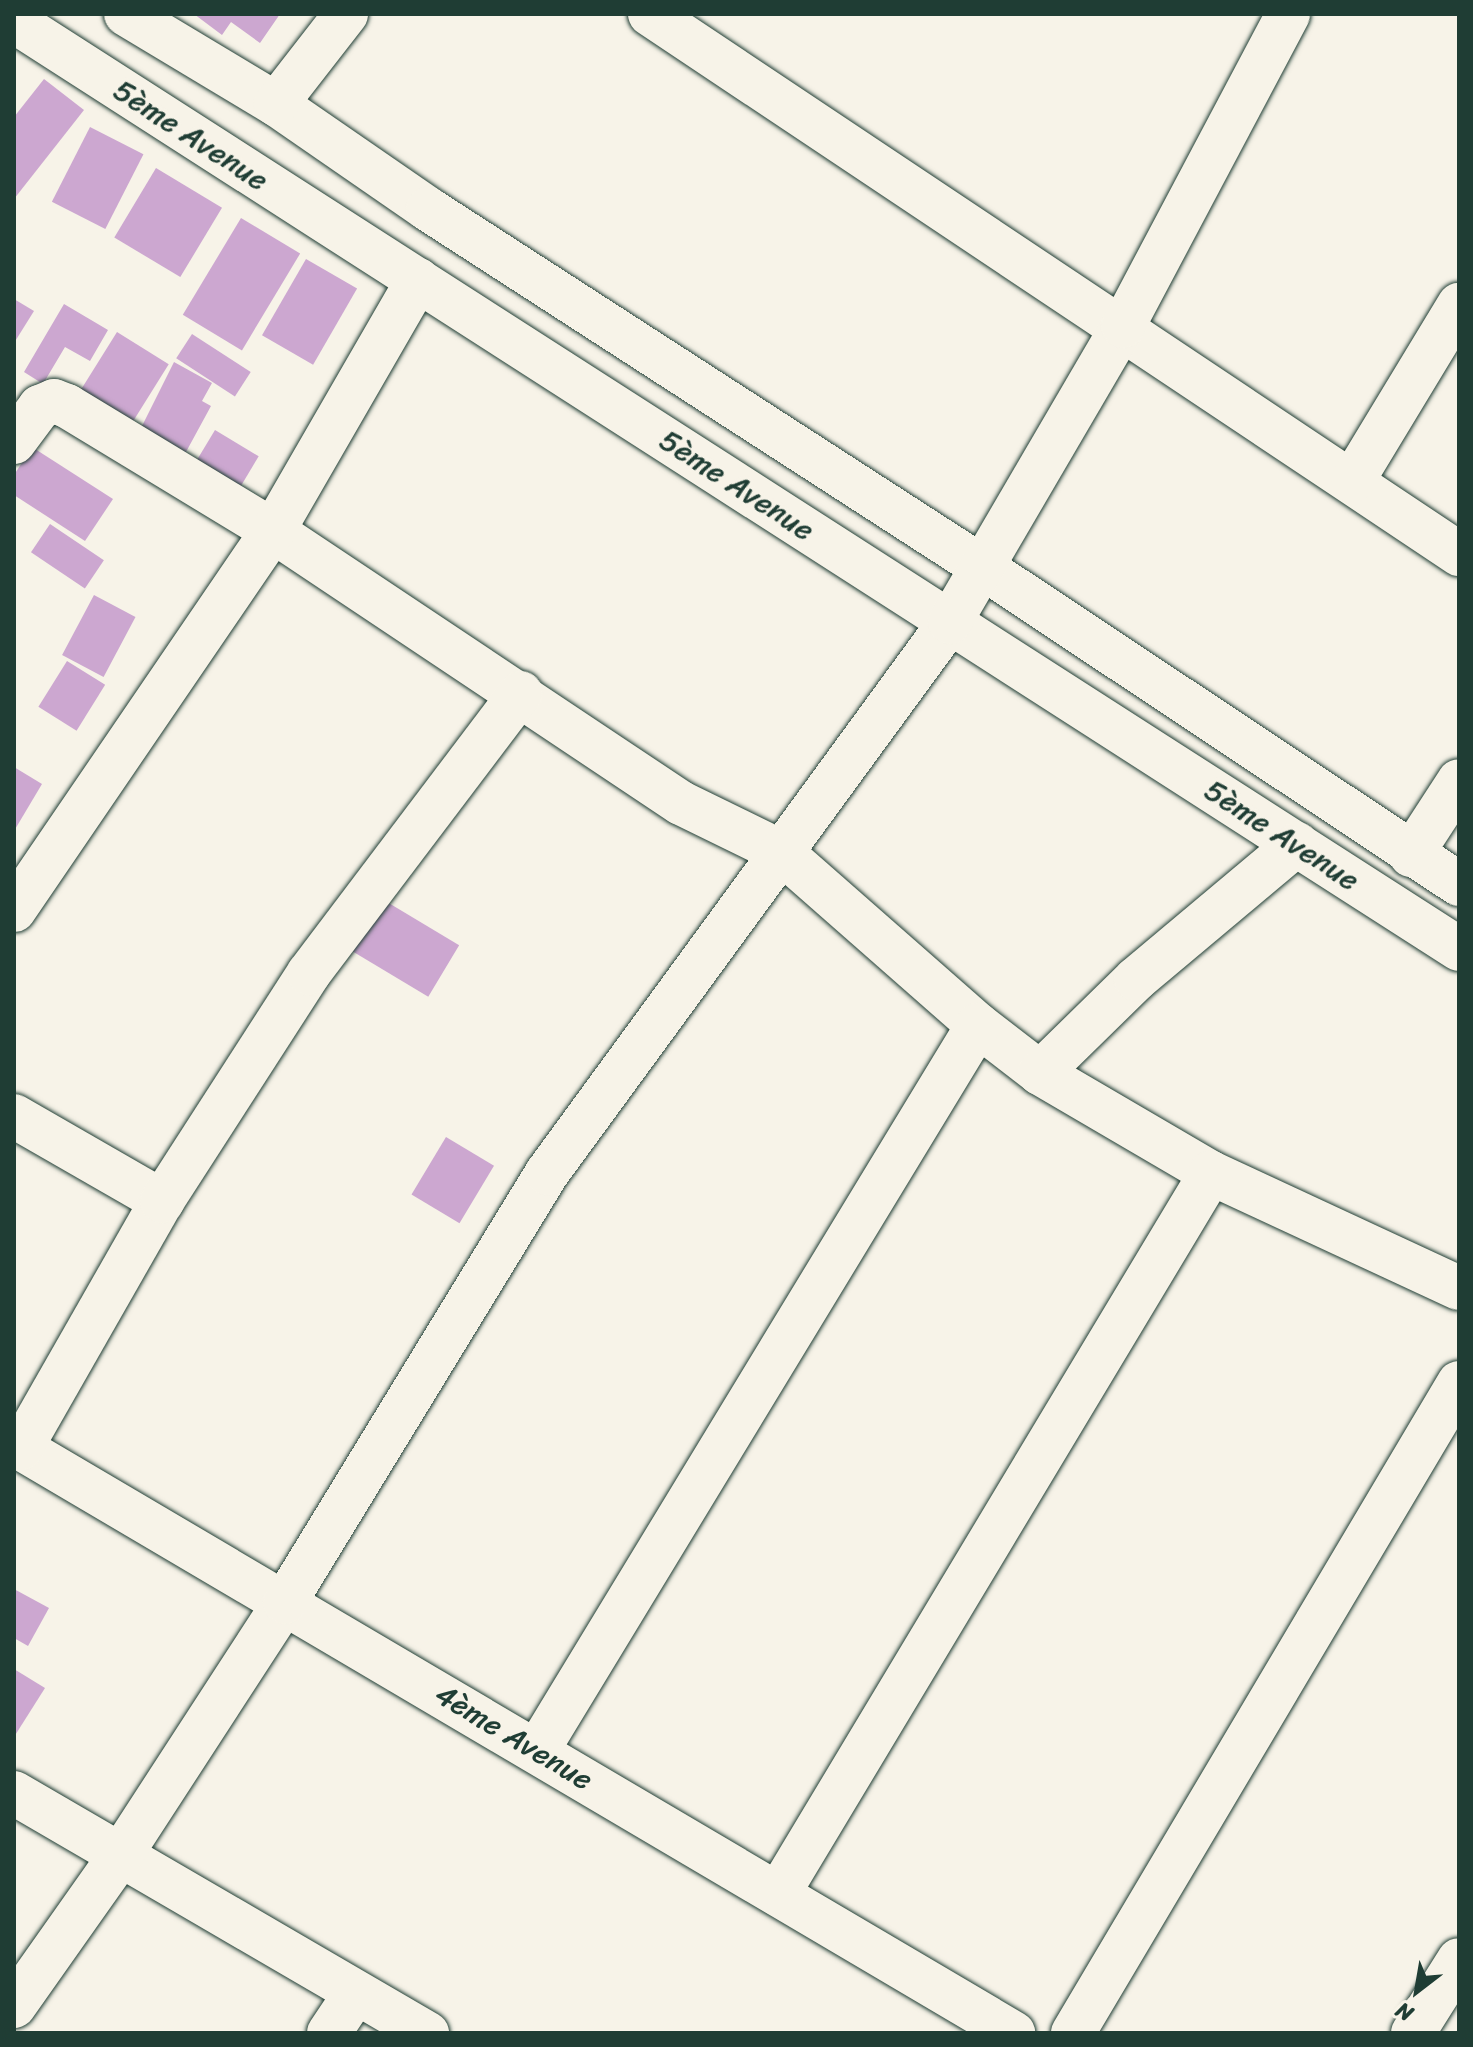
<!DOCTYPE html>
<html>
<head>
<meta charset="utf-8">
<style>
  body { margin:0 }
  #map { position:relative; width:1473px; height:2047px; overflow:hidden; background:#f7f3e8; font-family:Sriracha,sans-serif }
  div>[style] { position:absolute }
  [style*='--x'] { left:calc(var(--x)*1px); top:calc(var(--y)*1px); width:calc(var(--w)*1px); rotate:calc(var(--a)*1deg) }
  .building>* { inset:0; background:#cca7d0; transform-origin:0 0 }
  .roads { filter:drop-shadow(0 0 2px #1f3d34) drop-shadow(0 0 2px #1f3d34) }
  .minor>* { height:44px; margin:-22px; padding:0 22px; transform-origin:22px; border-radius:22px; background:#f7f3e8 }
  span { translate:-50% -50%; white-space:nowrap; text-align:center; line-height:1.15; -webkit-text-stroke:7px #f7f3e8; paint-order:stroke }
  .street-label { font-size:30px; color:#1f3d34 }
  .frame { position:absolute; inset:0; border:16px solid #1f3d34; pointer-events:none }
  .north { position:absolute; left:1377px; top:1951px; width:80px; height:80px; -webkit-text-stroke:6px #f7f3e8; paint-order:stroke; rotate:211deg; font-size:22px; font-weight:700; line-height:32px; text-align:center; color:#1f3d34 }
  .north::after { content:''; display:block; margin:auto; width:28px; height:36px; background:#1f3d34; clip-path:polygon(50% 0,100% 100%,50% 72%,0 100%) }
</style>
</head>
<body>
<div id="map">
  <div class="building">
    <i style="clip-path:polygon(194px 14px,280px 14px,260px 43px,231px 22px,222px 35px)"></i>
    <i style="clip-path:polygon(44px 79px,84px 110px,14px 199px,14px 117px)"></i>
    <i style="left:90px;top:127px;width:60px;height:84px;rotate:27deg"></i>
    <i style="left:156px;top:168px;width:77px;height:81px;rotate:31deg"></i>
    <i style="left:241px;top:218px;width:69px;height:113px;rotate:31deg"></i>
    <i style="left:306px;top:259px;width:59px;height:88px;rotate:30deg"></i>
    <i style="clip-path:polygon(14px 299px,34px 311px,14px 343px)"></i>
    <i style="clip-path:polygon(64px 304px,108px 330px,90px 361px,65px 347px,43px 384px,24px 372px)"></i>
    <i style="left:117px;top:332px;width:61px;height:74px;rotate:32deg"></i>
    <i style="left:192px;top:334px;width:70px;height:29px;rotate:33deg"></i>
    <i style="clip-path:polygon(174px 362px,212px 383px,202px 401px,211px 406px,180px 463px,136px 438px)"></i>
    <i style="left:215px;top:430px;width:51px;height:50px;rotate:31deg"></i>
    <i style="clip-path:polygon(32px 447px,113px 499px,85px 541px,14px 495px,14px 475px)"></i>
    <i style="left:50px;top:524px;width:65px;height:34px;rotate:34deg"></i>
    <i style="left:94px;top:595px;width:47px;height:68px;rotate:28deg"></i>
    <i style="left:67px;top:661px;width:45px;height:54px;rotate:32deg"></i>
    <i style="clip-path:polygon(14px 767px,42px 784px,14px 831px)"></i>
    <i style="left:382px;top:899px;width:90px;height:60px;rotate:31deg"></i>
    <i style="left:446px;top:1137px;width:56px;height:67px;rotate:31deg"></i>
    <i style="clip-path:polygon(14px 1589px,49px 1608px,28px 1646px,14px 1638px)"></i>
    <i style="clip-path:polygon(14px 1669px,45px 1688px,14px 1737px)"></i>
  </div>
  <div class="roads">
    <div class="minor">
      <i style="--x:126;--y:14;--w:175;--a:31"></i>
      <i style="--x:276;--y:104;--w:185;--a:34.6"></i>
      <i style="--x:428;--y:209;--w:660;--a:32.87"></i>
      <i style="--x:982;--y:567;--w:573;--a:33.61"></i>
      <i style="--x:650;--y:14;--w:973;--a:33.72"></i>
      <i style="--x:14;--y:21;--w:1717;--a:32.71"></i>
      <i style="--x:276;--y:104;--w:114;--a:-52.1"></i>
      <i style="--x:14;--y:442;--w:44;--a:-53.4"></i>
      <i style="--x:40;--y:407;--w:15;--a:-23"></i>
      <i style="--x:54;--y:401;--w:14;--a:21"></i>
      <i style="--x:67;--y:406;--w:241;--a:31.2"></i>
      <i style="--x:273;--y:531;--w:490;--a:33.7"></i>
      <i style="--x:681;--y:803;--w:111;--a:26.1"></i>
      <i style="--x:781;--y:852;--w:262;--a:41.3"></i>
      <i style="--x:978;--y:1025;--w:78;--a:37.7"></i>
      <i style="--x:1040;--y:1073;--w:198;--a:30.3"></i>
      <i style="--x:1211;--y:1173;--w:273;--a:24.9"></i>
      <i style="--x:1353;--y:480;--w:205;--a:-58.8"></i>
      <i style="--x:1411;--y:855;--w:88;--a:-57"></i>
      <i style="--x:14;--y:910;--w:459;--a:-55.7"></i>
      <i style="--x:273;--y:531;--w:290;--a:-60"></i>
      <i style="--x:1040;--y:1073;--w:134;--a:-44.4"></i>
      <i style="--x:1136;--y:979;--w:210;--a:-40"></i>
      <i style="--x:14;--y:1116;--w:171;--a:29.9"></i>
      <i style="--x:14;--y:1444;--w:1160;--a:30.52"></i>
      <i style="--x:21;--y:1448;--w:284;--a:-60.3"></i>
      <i style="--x:162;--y:1201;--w:271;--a:-57.2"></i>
      <i style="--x:309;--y:973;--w:351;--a:-52.9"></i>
      <i style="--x:537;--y:1751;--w:849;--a:-58.72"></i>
      <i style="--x:14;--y:1793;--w:478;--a:30.2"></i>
      <i style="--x:778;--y:1894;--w:841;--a:-59.01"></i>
      <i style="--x:14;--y:2006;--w:187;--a:-54.8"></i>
      <i style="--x:122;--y:1853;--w:299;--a:-57"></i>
      <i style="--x:285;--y:1602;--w:503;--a:-58.59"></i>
      <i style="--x:547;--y:1173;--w:683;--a:-53.82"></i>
      <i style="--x:950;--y:622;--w:343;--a:-59.7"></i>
      <i style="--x:1123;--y:326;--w:353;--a:-62.1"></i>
      <i style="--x:329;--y:2033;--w:47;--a:-56.3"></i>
      <i style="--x:1073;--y:2033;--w:756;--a:-59.3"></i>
      <i style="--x:1413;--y:2033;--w:86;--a:-57.8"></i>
    </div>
  </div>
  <div class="street-label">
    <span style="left:191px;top:135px;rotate:33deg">5ème Avenue</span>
    <span style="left:737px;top:485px;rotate:33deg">5ème Avenue</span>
    <span style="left:1282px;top:835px;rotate:33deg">5ème Avenue</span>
    <span style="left:514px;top:1737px;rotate:31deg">4ème Avenue</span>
  </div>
  <div class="frame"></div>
  <div class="north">N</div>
</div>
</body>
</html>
